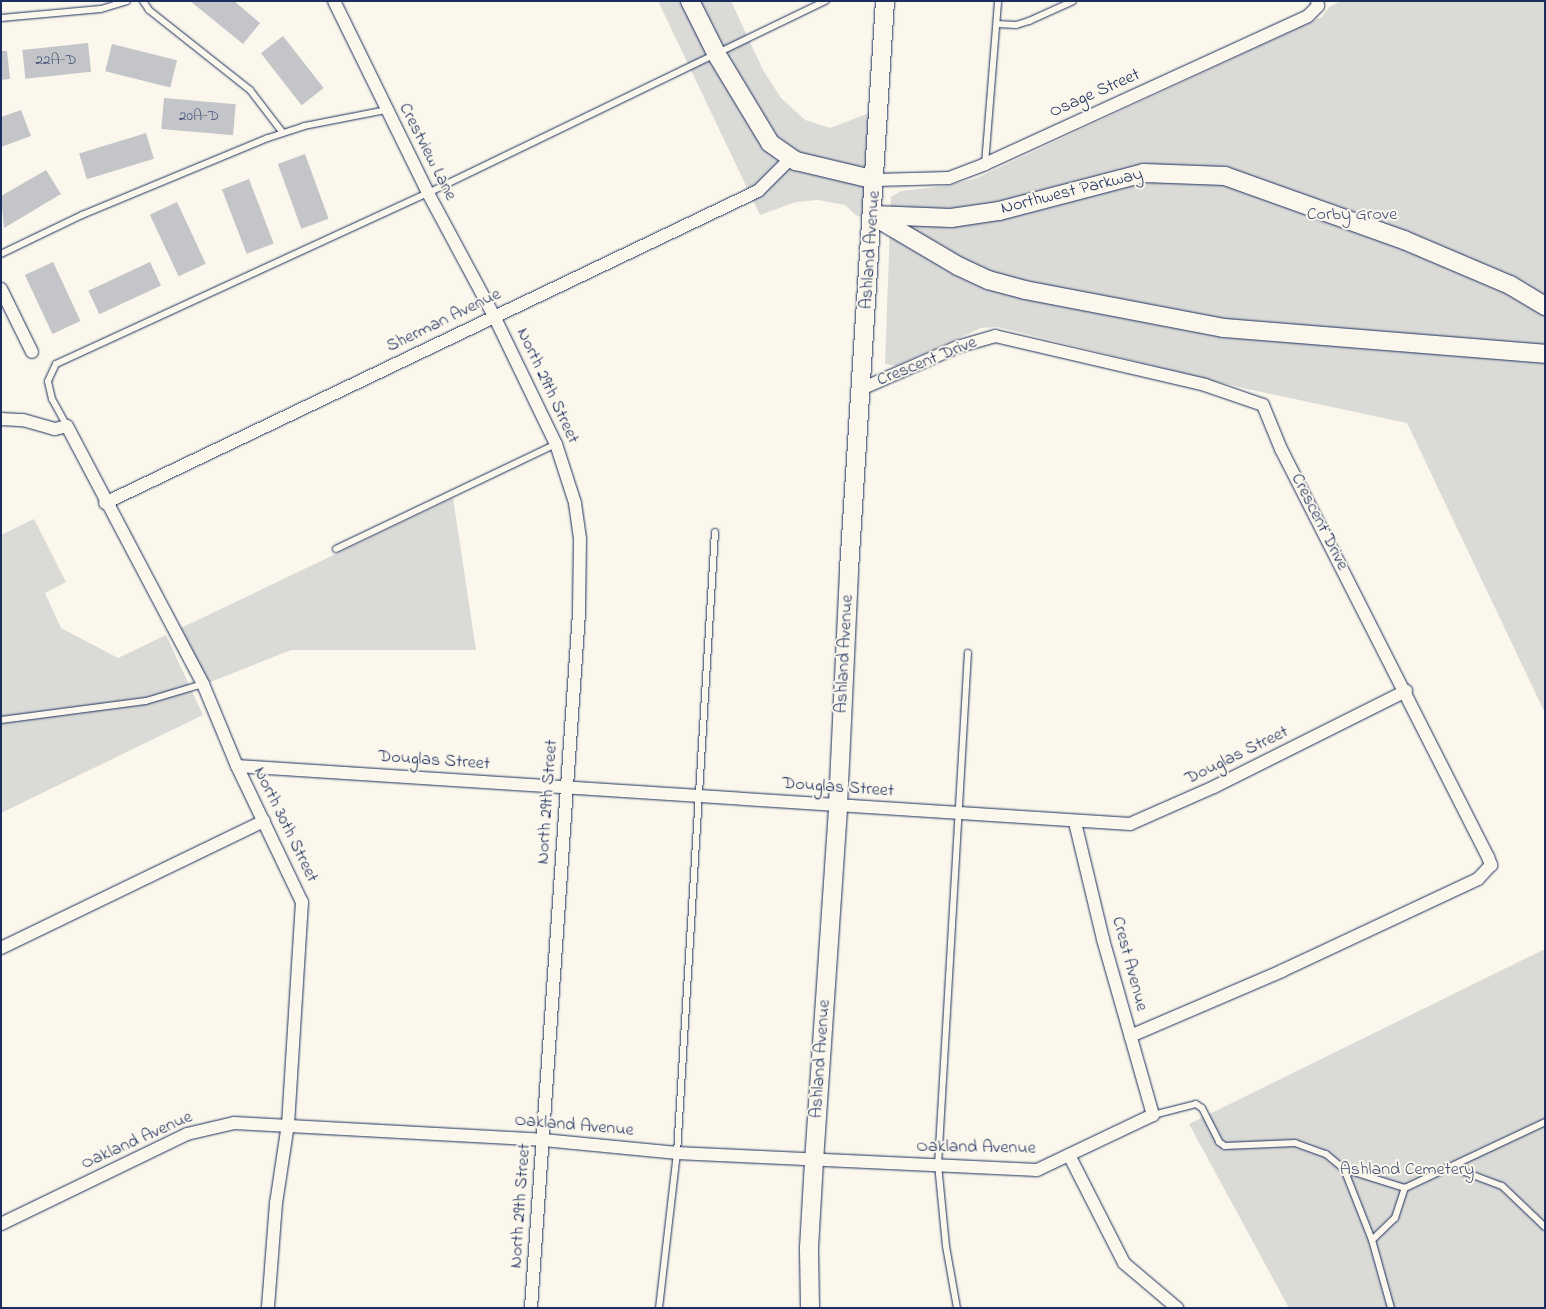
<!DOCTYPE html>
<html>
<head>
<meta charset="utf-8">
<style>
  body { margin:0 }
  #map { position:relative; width:1546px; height:1309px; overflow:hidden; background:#fbf7ec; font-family:"Indie Flower",sans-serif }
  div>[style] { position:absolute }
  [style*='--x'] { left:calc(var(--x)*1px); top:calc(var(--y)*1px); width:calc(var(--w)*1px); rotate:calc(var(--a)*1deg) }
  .green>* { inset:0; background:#dadad7 }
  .building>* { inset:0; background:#c3c5c9; transform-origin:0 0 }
  .roads { filter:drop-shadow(0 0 1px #1b2f5e) drop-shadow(0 0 1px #1b2f5e) }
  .lane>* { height:6px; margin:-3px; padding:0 3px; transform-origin:3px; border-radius:3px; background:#fbf7ec }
  .street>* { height:12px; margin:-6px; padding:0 6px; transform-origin:6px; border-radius:6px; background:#fbf7ec }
  .secondary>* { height:18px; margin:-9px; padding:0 9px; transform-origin:9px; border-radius:9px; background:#fbf7ec }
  span { translate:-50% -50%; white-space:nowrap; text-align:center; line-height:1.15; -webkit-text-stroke:4px #fbf7ec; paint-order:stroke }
  .number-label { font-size:15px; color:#455479 }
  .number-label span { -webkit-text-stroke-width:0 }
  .street-label { font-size:18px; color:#1b2f5e }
  .park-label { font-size:18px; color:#415176 }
  .frame { position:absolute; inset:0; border:2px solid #1b2f5e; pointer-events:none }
</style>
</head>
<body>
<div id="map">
  <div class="green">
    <i style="clip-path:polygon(658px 1px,731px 1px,763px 70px,781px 98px,805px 120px,830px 128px,872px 112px,863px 217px,857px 216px,845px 205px,818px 200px,796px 202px,760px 215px)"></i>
    <i style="clip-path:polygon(1341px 1px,1545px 1px,1545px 713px,1407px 423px,1243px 388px,998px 327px,981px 328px,896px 366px,885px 364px,891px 197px,901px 191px,946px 186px,977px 178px,1322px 17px,1329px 7px)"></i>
    <i style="clip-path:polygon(453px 498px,476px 650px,291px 650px,208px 683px,181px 628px)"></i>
    <i style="clip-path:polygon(34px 519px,66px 582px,45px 593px,61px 628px,118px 658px,166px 635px,203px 715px,1px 813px,1px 535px)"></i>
    <i style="clip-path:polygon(1545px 949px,1545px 1308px,1289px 1308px,1189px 1124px)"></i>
  </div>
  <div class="building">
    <i style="clip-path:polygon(190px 1px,234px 1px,260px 23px,243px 44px)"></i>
    <i style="left:283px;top:36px;width:66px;height:28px;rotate:52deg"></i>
    <i style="left:88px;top:43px;width:29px;height:66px;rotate:84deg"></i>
    <i style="left:112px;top:44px;width:67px;height:28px;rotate:14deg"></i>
    <i style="clip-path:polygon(1px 51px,7px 51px,10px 79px,1px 80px)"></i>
    <i style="left:164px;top:98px;width:72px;height:31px;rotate:5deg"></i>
    <i style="clip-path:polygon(21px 110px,31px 136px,1px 147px,1px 117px)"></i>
    <i style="left:146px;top:133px;width:27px;height:70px;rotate:73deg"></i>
    <i style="left:305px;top:154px;width:69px;height:29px;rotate:70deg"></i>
    <i style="clip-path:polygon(46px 170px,61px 194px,4px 228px,1px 196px)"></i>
    <i style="left:249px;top:179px;width:69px;height:29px;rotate:69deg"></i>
    <i style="left:177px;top:202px;width:68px;height:30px;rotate:65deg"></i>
    <i style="left:53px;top:262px;width:65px;height:31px;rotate:65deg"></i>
    <i style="left:150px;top:262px;width:26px;height:68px;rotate:65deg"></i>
  </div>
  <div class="roads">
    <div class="lane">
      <i style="--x:143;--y:1;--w:11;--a:56"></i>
      <i style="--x:149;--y:10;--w:129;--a:38.4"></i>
      <i style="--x:250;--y:90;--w:54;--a:52.5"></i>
      <i style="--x:1;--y:18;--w:100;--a:-5.1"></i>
      <i style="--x:101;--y:9;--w:27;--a:-17"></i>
      <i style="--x:997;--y:24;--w:19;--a:3"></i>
      <i style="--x:1016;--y:25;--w:14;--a:-17"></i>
      <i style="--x:1029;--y:21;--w:48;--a:-24.4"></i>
      <i style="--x:985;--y:164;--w:164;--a:-85.4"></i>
      <i style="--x:1;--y:254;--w:90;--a:-25.7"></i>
      <i style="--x:82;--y:215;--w:201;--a:-22.5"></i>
      <i style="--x:268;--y:138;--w:38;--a:-18"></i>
      <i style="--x:304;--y:126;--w:84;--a:-11"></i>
      <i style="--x:67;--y:426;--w:31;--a:-119"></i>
      <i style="--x:52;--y:399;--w:18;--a:-103"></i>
      <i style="--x:48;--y:381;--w:19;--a:-65"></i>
      <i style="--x:56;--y:364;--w:409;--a:-24.7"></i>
      <i style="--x:428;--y:193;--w:442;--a:-25.8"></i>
      <i style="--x:336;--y:549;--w:244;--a:-25.5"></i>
      <i style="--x:1;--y:720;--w:146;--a:-7.5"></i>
      <i style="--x:146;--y:701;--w:59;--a:-16.6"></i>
      <i style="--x:1153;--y:1115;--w:44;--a:-14.3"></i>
      <i style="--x:1196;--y:1104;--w:7;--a:34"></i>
      <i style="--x:1202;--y:1108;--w:38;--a:63"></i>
      <i style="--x:1219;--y:1142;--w:7;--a:34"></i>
      <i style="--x:1225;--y:1146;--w:70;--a:-2.5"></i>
      <i style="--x:1295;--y:1143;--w:33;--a:20"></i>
      <i style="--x:1326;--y:1154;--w:23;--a:40"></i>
      <i style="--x:1344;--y:1169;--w:64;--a:17.3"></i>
      <i style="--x:1454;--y:1168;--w:51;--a:20.6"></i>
      <i style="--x:1502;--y:1186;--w:59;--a:43.6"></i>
      <i style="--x:1344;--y:1169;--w:76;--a:68.5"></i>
      <i style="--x:659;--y:1308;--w:156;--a:-83.4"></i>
      <i style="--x:677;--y:1153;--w:622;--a:-86.5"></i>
      <i style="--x:957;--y:1308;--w:63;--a:-100.1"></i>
      <i style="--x:946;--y:1246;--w:81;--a:-95.6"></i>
      <i style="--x:938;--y:1165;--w:513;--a:-86.65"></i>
      <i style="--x:1391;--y:1308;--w:71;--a:-105.6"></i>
      <i style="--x:1372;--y:1240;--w:32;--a:-44"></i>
      <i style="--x:1395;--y:1218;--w:32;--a:-72"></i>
      <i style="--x:1405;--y:1188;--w:155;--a:-25.2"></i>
    </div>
    <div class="street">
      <i style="--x:334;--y:1;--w:214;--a:63.9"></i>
      <i style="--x:428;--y:193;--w:140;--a:61.8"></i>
      <i style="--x:494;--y:316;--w:142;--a:64.2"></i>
      <i style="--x:556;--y:444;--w:62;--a:72.1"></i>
      <i style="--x:575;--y:503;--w:36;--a:82"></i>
      <i style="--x:580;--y:539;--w:74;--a:90.8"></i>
      <i style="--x:579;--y:613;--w:697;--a:93.95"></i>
      <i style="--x:876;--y:180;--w:73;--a:-1.6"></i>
      <i style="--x:949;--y:178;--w:39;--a:-21"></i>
      <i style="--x:985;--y:164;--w:355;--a:-24.6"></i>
      <i style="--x:1308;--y:16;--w:14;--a:-45"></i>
      <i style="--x:1318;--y:6;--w:5;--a:-101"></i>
      <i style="--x:1;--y:289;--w:70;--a:63.8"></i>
      <i style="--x:861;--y:389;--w:105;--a:-23.6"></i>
      <i style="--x:957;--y:347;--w:40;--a:-16"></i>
      <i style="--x:995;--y:336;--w:216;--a:13.1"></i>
      <i style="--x:1205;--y:385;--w:61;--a:19"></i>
      <i style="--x:1263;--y:405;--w:48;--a:67.8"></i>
      <i style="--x:1281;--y:449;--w:458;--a:63.1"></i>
      <i style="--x:1488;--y:857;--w:9;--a:69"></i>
      <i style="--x:1491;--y:865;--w:19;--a:133"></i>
      <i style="--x:1478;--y:879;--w:217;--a:154.9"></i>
      <i style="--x:1282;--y:971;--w:165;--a:156.8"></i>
      <i style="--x:1;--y:419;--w:22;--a:3"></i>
      <i style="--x:23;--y:420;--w:33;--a:16"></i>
      <i style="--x:55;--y:429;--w:12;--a:-14"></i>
      <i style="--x:67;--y:426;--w:292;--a:62.2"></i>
      <i style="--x:203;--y:684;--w:89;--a:67.5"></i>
      <i style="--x:237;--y:766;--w:151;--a:64.5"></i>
      <i style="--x:302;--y:902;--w:222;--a:93.6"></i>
      <i style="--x:288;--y:1124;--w:80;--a:98.6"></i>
      <i style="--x:276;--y:1203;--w:105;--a:94.4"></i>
      <i style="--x:105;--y:503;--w:724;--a:-25.54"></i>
      <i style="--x:758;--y:191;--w:45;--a:-45"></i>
      <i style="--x:237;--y:766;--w:895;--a:3.72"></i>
      <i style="--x:1130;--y:824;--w:92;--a:-23.8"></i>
      <i style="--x:1214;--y:787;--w:215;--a:-26.6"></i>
      <i style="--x:1;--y:948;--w:292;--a:-25.8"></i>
      <i style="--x:1069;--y:1155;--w:121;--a:63"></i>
      <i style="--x:1124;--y:1263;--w:70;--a:40.3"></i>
      <i style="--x:1;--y:1224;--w:207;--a:-25.8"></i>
      <i style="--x:187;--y:1134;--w:48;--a:-13.2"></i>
      <i style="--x:234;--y:1123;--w:309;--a:3.1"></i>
      <i style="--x:543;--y:1140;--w:135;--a:5.5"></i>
      <i style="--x:677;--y:1153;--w:360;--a:2.7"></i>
      <i style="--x:1037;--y:1170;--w:128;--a:-25.4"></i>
      <i style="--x:1153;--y:1115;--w:183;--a:-105.9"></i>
      <i style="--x:1103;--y:939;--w:120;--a:-103.5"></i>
    </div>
    <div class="secondary">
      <i style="--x:690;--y:1;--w:60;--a:63.4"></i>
      <i style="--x:717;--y:55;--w:103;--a:58.9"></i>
      <i style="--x:770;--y:143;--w:32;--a:35"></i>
      <i style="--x:796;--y:161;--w:82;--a:13.4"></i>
      <i style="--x:873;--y:215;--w:78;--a:2.2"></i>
      <i style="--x:951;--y:218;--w:49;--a:-8.3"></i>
      <i style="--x:999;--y:211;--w:150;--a:-14.7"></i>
      <i style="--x:1144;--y:173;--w:81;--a:2.1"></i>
      <i style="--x:1225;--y:176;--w:190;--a:19.7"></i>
      <i style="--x:1404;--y:240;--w:115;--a:23"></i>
      <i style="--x:1510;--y:285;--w:41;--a:31"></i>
      <i style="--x:875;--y:217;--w:96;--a:30.6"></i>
      <i style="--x:958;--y:266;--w:33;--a:25"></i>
      <i style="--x:988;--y:280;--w:38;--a:15"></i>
      <i style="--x:1025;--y:290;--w:203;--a:10.8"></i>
      <i style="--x:1224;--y:328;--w:322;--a:4.6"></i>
      <i style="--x:810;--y:1308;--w:60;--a:-91"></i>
      <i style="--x:809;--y:1248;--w:87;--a:-86.7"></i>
      <i style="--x:814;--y:1161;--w:357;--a:-86.1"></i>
      <i style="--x:838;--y:805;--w:235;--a:-87.3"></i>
      <i style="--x:849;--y:570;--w:570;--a:-86.38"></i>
    </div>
  </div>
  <div class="number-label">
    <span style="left:56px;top:61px">22A-D</span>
    <span style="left:199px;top:117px">20A-D</span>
  </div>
  <div class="street-label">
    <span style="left:1095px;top:94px;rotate:-24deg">Osage Street</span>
    <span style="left:427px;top:152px;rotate:63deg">Crestview Lane</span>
    <span style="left:1072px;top:192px;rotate:-14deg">Northwest Parkway</span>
    <span style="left:871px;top:250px;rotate:-86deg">Ashland Avenue</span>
    <span style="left:444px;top:321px;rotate:-26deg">Sherman Avenue</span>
    <span style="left:927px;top:362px;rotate:-22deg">Crescent Drive</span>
    <span style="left:547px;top:386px;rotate:65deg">North 29th Street</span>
    <span style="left:1319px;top:522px;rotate:63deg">Crescent Drive</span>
    <span style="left:845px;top:654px;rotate:-87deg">Ashland Avenue</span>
    <span style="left:1237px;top:756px;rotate:-26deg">Douglas Street</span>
    <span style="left:434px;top:761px;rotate:4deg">Douglas Street</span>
    <span style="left:838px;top:788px;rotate:4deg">Douglas Street</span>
    <span style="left:548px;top:802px;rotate:-86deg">North 29th Street</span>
    <span style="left:285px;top:825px;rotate:64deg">North 30th Street</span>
    <span style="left:1129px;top:964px;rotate:75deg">Crest Avenue</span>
    <span style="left:821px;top:1059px;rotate:-86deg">Ashland Avenue</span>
    <span style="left:574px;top:1126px;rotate:5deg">Oakland Avenue</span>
    <span style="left:137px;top:1141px;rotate:-24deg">Oakland Avenue</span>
    <span style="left:976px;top:1148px;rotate:1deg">Oakland Avenue</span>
    <span style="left:521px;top:1206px;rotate:-86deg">North 29th Street</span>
  </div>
  <div class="park-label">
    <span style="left:1352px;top:215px">Corby Grove</span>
    <span style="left:1407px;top:1170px">Ashland Cemetery</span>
  </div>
  <div class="frame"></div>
</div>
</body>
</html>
